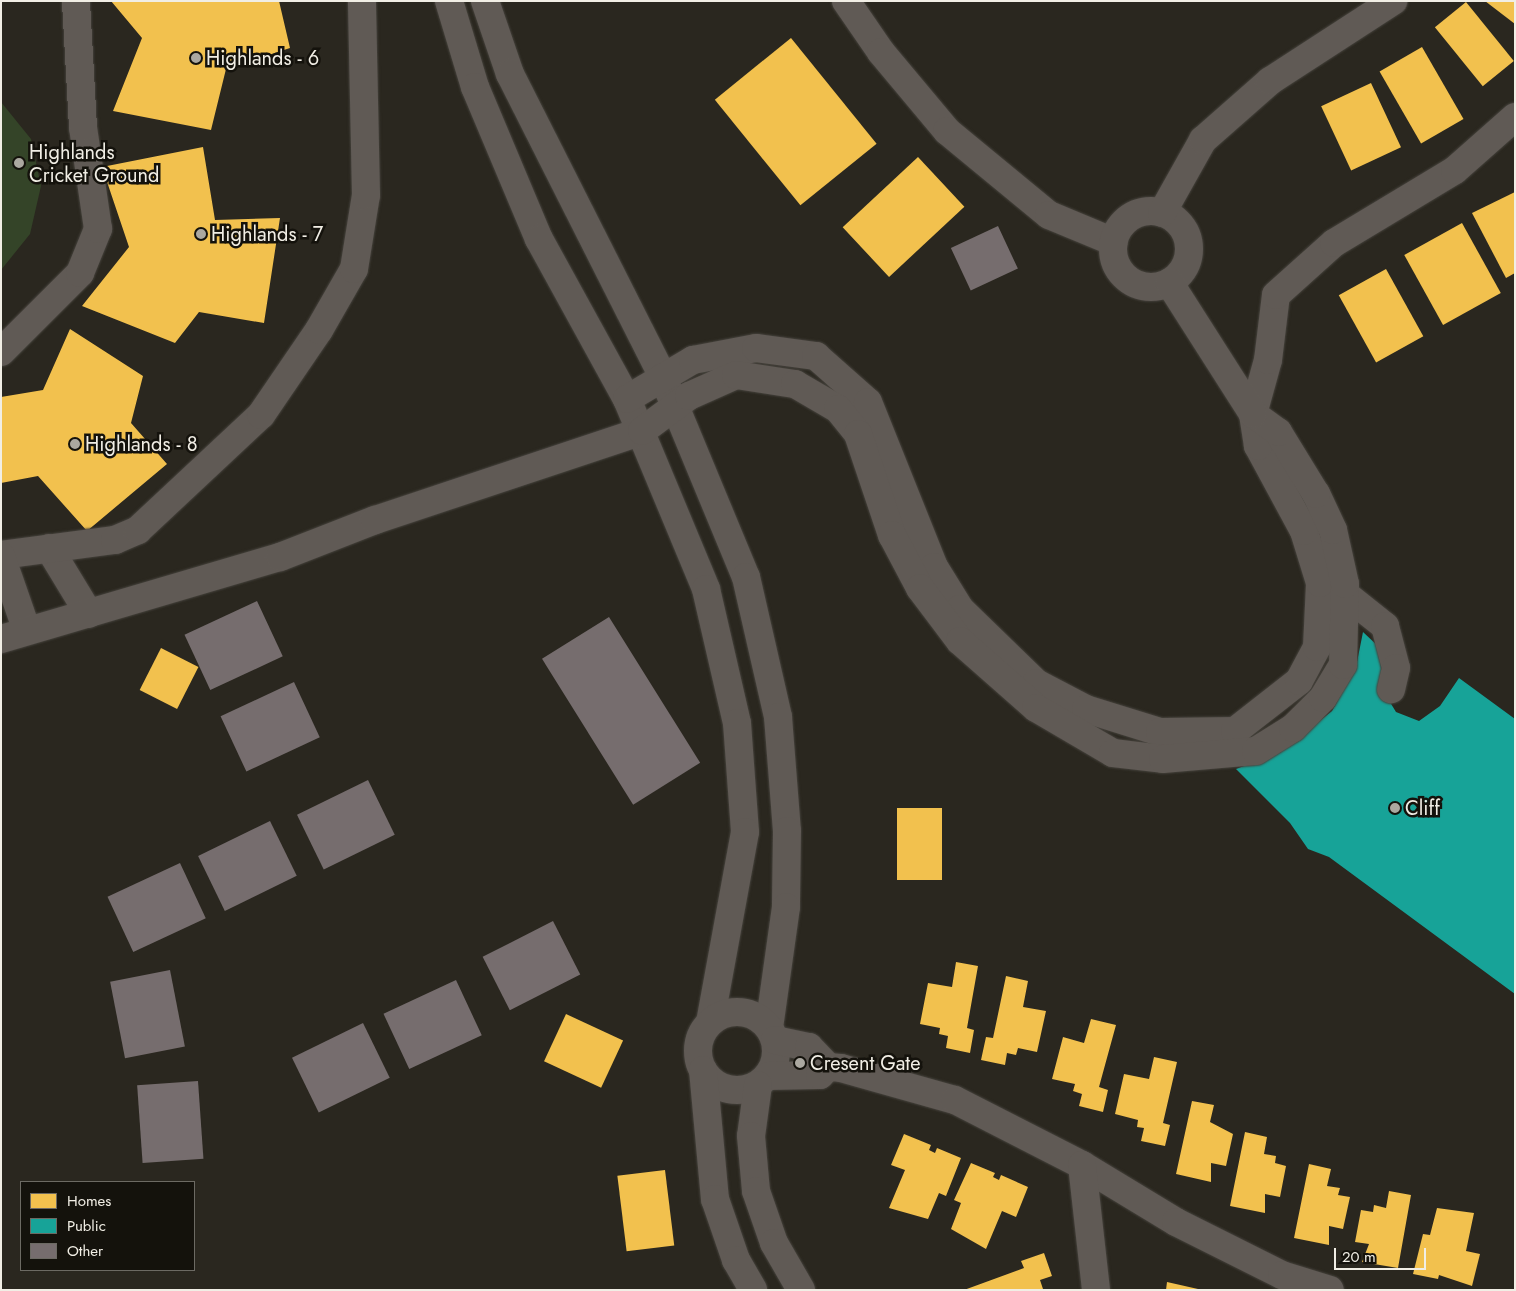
<!DOCTYPE html>
<html>
<head>
<meta charset="utf-8">
<style>
  body { margin:0 }
  #map { position:relative; width:1516px; height:1291px; overflow:hidden; background:#2a271f; font-family:Jost,sans-serif }
  div>[style] { position:absolute }
  [style*='--x'] { left:calc(var(--x)*1px); top:calc(var(--y)*1px); width:calc(var(--w)*1px); rotate:calc(var(--a)*1deg) }
  .green>* { inset:0; background:#344428 }
  .homes>* { inset:0; background:#f2c14e; transform-origin:0 0 }
  .public>* { inset:0; background:#17a398 }
  .building>* { inset:0; background:#766d6e; transform-origin:0 0 }
  .roads { filter:drop-shadow(0 0 1px #45423c) drop-shadow(0 0 1px #45423c) }
  .minor>* { height:28px; margin:-14px; padding:0 14px; transform-origin:14px; border-radius:14px; background:#605a55 }
  .minor>.ring { margin:-14px; padding:0; box-sizing:content-box; background:none; border:28px solid #605a55; border-radius:50% }
  .dots>* { width:14px; height:14px; translate:-50% -50%; box-sizing:border-box; border:2px solid #14120c; border-radius:50% }
  span { translate:-50% -50%; white-space:nowrap; text-align:center; line-height:1.15; -webkit-text-stroke:5px #14120c; paint-order:stroke }
  .poi-label { font-size:20px; color:#f1eee5 }
  .left { translate:0 -50%; text-align:left }
  .frame { position:absolute; inset:0; border:2px solid #f1eee5; pointer-events:none }
  .legend { position:absolute; left:20px; top:1181px; width:175px; height:90px; box-sizing:border-box; background:#14120c; border:1px solid #6c6a63; margin:0; padding:6px 9px; list-style:none; font-size:15px; color:#f1eee5 }
  .legend li { display:flex; align-items:center; gap:10px; height:25px }
  .legend b { width:25px; border:1px solid #6c6a63 }
  .scale { position:absolute; left:1334px; top:1248px; width:92px; height:22px; box-sizing:border-box; border:2px solid #f1eee5; border-top:0; padding-left:6px; font-size:15px; line-height:18px; white-space:nowrap; color:#f1eee5; -webkit-text-stroke:4px #14120c; paint-order:stroke }
</style>
</head>
<body>
<div id="map">
  <div class="green">
    <i style="clip-path:polygon(1px 102px,31px 139px,41px 186px,30px 234px,1px 270px)"></i>
  </div>
  <div class="homes">
    <i style="clip-path:polygon(111px 1px,279px 1px,290px 48px,226px 69px,211px 130px,113px 111px,142px 38px)"></i>
    <i style="clip-path:polygon(1485px 1px,1515px 1px,1515px 24px)"></i>
    <i style="left:1466px;top:2px;width:76px;height:40px;rotate:51deg"></i>
    <i style="left:791px;top:38px;width:136px;height:98px;rotate:51deg"></i>
    <i style="left:1422px;top:47px;width:83px;height:49px;rotate:60deg"></i>
    <i style="left:1371px;top:83px;width:71px;height:55px;rotate:65deg"></i>
    <i style="clip-path:polygon(203px 147px,215px 220px,280px 218px,264px 323px,199px 312px,175px 343px,82px 306px,129px 247px,102px 167px)"></i>
    <i style="left:918px;top:157px;width:68px;height:103px;rotate:47deg"></i>
    <i style="clip-path:polygon(1515px 192px,1515px 273px,1506px 278px,1472px 213px)"></i>
    <i style="left:1462px;top:223px;width:80px;height:66px;rotate:61deg"></i>
    <i style="left:1386px;top:269px;width:77px;height:54px;rotate:61deg"></i>
    <i style="clip-path:polygon(70px 329px,143px 376px,131px 423px,167px 464px,87px 531px,38px 476px,1px 483px,1px 397px,43px 390px)"></i>
    <i style="left:161px;top:648px;width:42px;height:47px;rotate:27deg"></i>
    <i style="left:897px;top:808px;width:45px;height:72px"></i>
    <i style="clip-path:polygon(956px 962px,978px 966px,967px 1028px,974px 1030px,970px 1053px,946px 1048px,948px 1036px,939px 1034px,940px 1028px,920px 1024px,928px 983px,952px 987px)"></i>
    <i style="clip-path:polygon(1006px 976px,1028px 981px,1023px 1007px,1046px 1011px,1037px 1052px,1018px 1048px,1016px 1055px,1007px 1053px,1005px 1065px,981px 1060px,986px 1037px,993px 1038px)"></i>
    <i style="left:566px;top:1014px;width:63px;height:52px;rotate:25deg"></i>
    <i style="clip-path:polygon(1091px 1019px,1116px 1025px,1099px 1087px,1108px 1090px,1103px 1112px,1079px 1106px,1082px 1094px,1073px 1091px,1075px 1084px,1052px 1079px,1063px 1037px,1084px 1043px)"></i>
    <i style="clip-path:polygon(1154px 1057px,1177px 1062px,1163px 1123px,1170px 1125px,1165px 1146px,1141px 1141px,1144px 1128px,1137px 1127px,1138px 1120px,1115px 1114px,1124px 1074px,1149px 1079px)"></i>
    <i style="clip-path:polygon(1192px 1101px,1214px 1105px,1210px 1122px,1233px 1134px,1226px 1166px,1211px 1163px,1211px 1182px,1176px 1174px)"></i>
    <i style="clip-path:polygon(1245px 1132px,1267px 1137px,1264px 1154px,1276px 1156px,1275px 1163px,1286px 1166px,1280px 1197px,1265px 1194px,1265px 1213px,1230px 1206px)"></i>
    <i style="clip-path:polygon(904px 1134px,931px 1145px,929px 1150px,935px 1153px,937px 1148px,961px 1158px,946px 1196px,939px 1193px,928px 1219px,889px 1208px,905px 1170px,891px 1165px)"></i>
    <i style="clip-path:polygon(971px 1163px,995px 1173px,993px 1177px,999px 1180px,1001px 1175px,1028px 1187px,1016px 1217px,1002px 1211px,986px 1249px,951px 1229px,961px 1203px,954px 1200px)"></i>
    <i style="clip-path:polygon(1309px 1164px,1331px 1169px,1327px 1186px,1340px 1188px,1338px 1195px,1350px 1197px,1343px 1229px,1329px 1226px,1329px 1245px,1294px 1238px)"></i>
    <i style="left:665px;top:1170px;width:76px;height:48px;rotate:83deg"></i>
    <i style="clip-path:polygon(1389px 1191px,1411px 1195px,1398px 1268px,1362px 1262px,1369px 1244px,1355px 1242px,1361px 1210px,1373px 1212px,1374px 1205px,1386px 1208px)"></i>
    <i style="clip-path:polygon(1437px 1208px,1474px 1213px,1466px 1251px,1480px 1254px,1472px 1286px,1439px 1275px,1438px 1279px,1413px 1274px,1423px 1234px,1430px 1235px)"></i>
    <i style="clip-path:polygon(1044px 1253px,1052px 1276px,1040px 1280px,1043px 1289px,964px 1290px,1024px 1268px,1021px 1261px)"></i>
    <i style="clip-path:polygon(1167px 1282px,1198px 1289px,1197px 1290px,1166px 1290px)"></i>
  </div>
  <div class="public">
    <i style="clip-path:polygon(1363px 632px,1380px 648px,1382px 689px,1396px 712px,1419px 721px,1440px 706px,1459px 678px,1515px 719px,1515px 994px,1329px 857px,1308px 849px,1290px 823px,1236px 769px,1281px 752px,1332px 711px,1356px 667px)"></i>
  </div>
  <div class="building">
    <i style="left:998px;top:226px;width:47px;height:52px;rotate:65deg"></i>
    <i style="left:257px;top:601px;width:61px;height:80px;rotate:65deg"></i>
    <i style="left:609px;top:617px;width:172px;height:79px;rotate:58deg"></i>
    <i style="left:294px;top:682px;width:61px;height:81px;rotate:65deg"></i>
    <i style="left:368px;top:780px;width:61px;height:79px;rotate:64deg"></i>
    <i style="left:270px;top:821px;width:61px;height:80px;rotate:64deg"></i>
    <i style="left:180px;top:863px;width:61px;height:80px;rotate:65deg"></i>
    <i style="left:553px;top:921px;width:60px;height:79px;rotate:63deg"></i>
    <i style="left:170px;top:970px;width:78px;height:61px;rotate:79deg"></i>
    <i style="left:456px;top:980px;width:61px;height:80px;rotate:65deg"></i>
    <i style="left:363px;top:1023px;width:61px;height:79px;rotate:64deg"></i>
    <i style="left:198px;top:1081px;width:78px;height:61px;rotate:86deg"></i>
  </div>
  <div class="roads">
    <div class="minor">
      <i style="--x:449;--y:1;--w:90;--a:73.2"></i>
      <i style="--x:475;--y:87;--w:165;--a:67.2"></i>
      <i style="--x:539;--y:239;--w:183;--a:61.2"></i>
      <i style="--x:627;--y:399;--w:206;--a:67.4"></i>
      <i style="--x:706;--y:589;--w:138;--a:77"></i>
      <i style="--x:737;--y:723;--w:109;--a:85.8"></i>
      <i style="--x:745;--y:832;--w:194;--a:100.4"></i>
      <i style="--x:485;--y:1;--w:77;--a:71.1"></i>
      <i style="--x:510;--y:74;--w:339;--a:63.2"></i>
      <i style="--x:663;--y:377;--w:217;--a:67.5"></i>
      <i style="--x:746;--y:577;--w:144;--a:77.1"></i>
      <i style="--x:778;--y:717;--w:114;--a:85.5"></i>
      <i style="--x:787;--y:831;--w:76;--a:90.8"></i>
      <i style="--x:786;--y:907;--w:122;--a:98"></i>
      <i style="--x:846;--y:1;--w:62;--a:55.5"></i>
      <i style="--x:881;--y:52;--w:103;--a:50.1"></i>
      <i style="--x:947;--y:131;--w:132;--a:39.5"></i>
      <i style="--x:1049;--y:215;--w:70;--a:22.6"></i>
      <i class="ring" style="left:1113px;top:211px;width:48px;height:48px"></i>
      <i style="--x:1162;--y:213;--w:84;--a:-60.7"></i>
      <i style="--x:1203;--y:140;--w:89;--a:-41.4"></i>
      <i style="--x:1270;--y:81;--w:147;--a:-33"></i>
      <i style="--x:1;--y:352;--w:112;--a:-45"></i>
      <i style="--x:80;--y:273;--w:48;--a:-67.8"></i>
      <i style="--x:98;--y:229;--w:103;--a:-98.4"></i>
      <i style="--x:83;--y:127;--w:126;--a:-93.2"></i>
      <i style="--x:627;--y:399;--w:77;--a:-30.6"></i>
      <i style="--x:693;--y:360;--w:64;--a:-10.8"></i>
      <i style="--x:756;--y:348;--w:61;--a:7.6"></i>
      <i style="--x:816;--y:356;--w:69;--a:41.5"></i>
      <i style="--x:868;--y:402;--w:178;--a:68.2"></i>
      <i style="--x:934;--y:567;--w:49;--a:58.2"></i>
      <i style="--x:960;--y:609;--w:106;--a:44.2"></i>
      <i style="--x:1036;--y:683;--w:56;--a:27.5"></i>
      <i style="--x:1086;--y:709;--w:77;--a:17.3"></i>
      <i style="--x:1160;--y:732;--w:75;--a:-0.8"></i>
      <i style="--x:1235;--y:731;--w:81;--a:-38"></i>
      <i style="--x:1299;--y:681;--w:38;--a:-62"></i>
      <i style="--x:1317;--y:647;--w:64;--a:-87.3"></i>
      <i style="--x:1320;--y:583;--w:54;--a:-107.1"></i>
      <i style="--x:1304;--y:531;--w:97;--a:-118.4"></i>
      <i style="--x:1258;--y:446;--w:32;--a:-99"></i>
      <i style="--x:1253;--y:414;--w:56;--a:-74.5"></i>
      <i style="--x:1268;--y:360;--w:65;--a:-83"></i>
      <i style="--x:1276;--y:295;--w:78;--a:-41.9"></i>
      <i style="--x:1334;--y:243;--w:141;--a:-31.1"></i>
      <i style="--x:1455;--y:170;--w:80;--a:-41.5"></i>
      <i style="--x:49;--y:548;--w:77;--a:58.8"></i>
      <i style="--x:1;--y:555;--w:115;--a:-7.5"></i>
      <i style="--x:115;--y:540;--w:25;--a:-23"></i>
      <i style="--x:138;--y:530;--w:168;--a:-43.1"></i>
      <i style="--x:261;--y:415;--w:103;--a:-55.7"></i>
      <i style="--x:319;--y:330;--w:70;--a:-60.2"></i>
      <i style="--x:354;--y:269;--w:75;--a:-80.8"></i>
      <i style="--x:366;--y:195;--w:194;--a:-91.2"></i>
      <i style="--x:1;--y:556;--w:79;--a:70.9"></i>
      <i style="--x:1346;--y:595;--w:50;--a:38.5"></i>
      <i style="--x:1385;--y:626;--w:43;--a:75.3"></i>
      <i style="--x:1396;--y:668;--w:22;--a:103"></i>
      <i style="--x:1;--y:639;--w:291;--a:-16.4"></i>
      <i style="--x:280;--y:557;--w:102;--a:-21.3"></i>
      <i style="--x:375;--y:520;--w:281;--a:-18.4"></i>
      <i style="--x:642;--y:431;--w:59;--a:-36.7"></i>
      <i style="--x:689;--y:396;--w:51;--a:-24.1"></i>
      <i style="--x:736;--y:375;--w:60;--a:8.7"></i>
      <i style="--x:795;--y:384;--w:50;--a:30.2"></i>
      <i style="--x:838;--y:409;--w:32;--a:51"></i>
      <i style="--x:858;--y:434;--w:107;--a:71.4"></i>
      <i style="--x:892;--y:535;--w:60;--a:62.2"></i>
      <i style="--x:920;--y:588;--w:66;--a:53"></i>
      <i style="--x:960;--y:641;--w:101;--a:41.4"></i>
      <i style="--x:1036;--y:708;--w:89;--a:30.3"></i>
      <i style="--x:1113;--y:753;--w:50;--a:6.8"></i>
      <i style="--x:1163;--y:759;--w:93;--a:-4.9"></i>
      <i style="--x:1256;--y:751;--w:44;--a:-31.9"></i>
      <i style="--x:1293;--y:728;--w:42;--a:-45"></i>
      <i style="--x:1323;--y:698;--w:39;--a:-59"></i>
      <i style="--x:1343;--y:665;--w:81;--a:-88.6"></i>
      <i style="--x:1345;--y:584;--w:55;--a:-102.5"></i>
      <i style="--x:1333;--y:530;--w:40;--a:-115"></i>
      <i style="--x:1316;--y:494;--w:73;--a:-121.5"></i>
      <i style="--x:1278;--y:432;--w:31;--a:-144"></i>
      <i style="--x:1253;--y:414;--w:156;--a:-122.5"></i>
      <i class="ring" style="left:698px;top:1012px;width:50px;height:50px"></i>
      <i style="--x:775;--y:1040;--w:35;--a:12"></i>
      <i style="--x:809;--y:1047;--w:28;--a:46"></i>
      <i style="--x:703;--y:1070;--w:130;--a:84.7"></i>
      <i style="--x:715;--y:1199;--w:65;--a:71"></i>
      <i style="--x:736;--y:1260;--w:34;--a:60"></i>
      <i style="--x:768;--y:1076;--w:52;--a:-1.1"></i>
      <i style="--x:820;--y:1075;--w:11;--a:-45"></i>
      <i style="--x:828;--y:1067;--w:13;--a:4"></i>
      <i style="--x:841;--y:1068;--w:118;--a:15.7"></i>
      <i style="--x:955;--y:1100;--w:143;--a:27.1"></i>
      <i style="--x:1082;--y:1165;--w:110;--a:31.2"></i>
      <i style="--x:1176;--y:1222;--w:119;--a:26.6"></i>
      <i style="--x:1282;--y:1275;--w:50;--a:17.4"></i>
      <i style="--x:758;--y:1085;--w:51;--a:97.8"></i>
      <i style="--x:751;--y:1136;--w:55;--a:84.8"></i>
      <i style="--x:756;--y:1191;--w:55;--a:70.9"></i>
      <i style="--x:774;--y:1243;--w:54;--a:60.1"></i>
      <i style="--x:1082;--y:1165;--w:126;--a:83.6"></i>
    </div>
  </div>
  <div class="dots">
    <i style="left:196px;top:58px;background:#aba8a0"></i>
    <i style="left:19px;top:163px;background:#aba8a0"></i>
    <i style="left:201px;top:234px;background:#aba8a0"></i>
    <i style="left:75px;top:444px;background:#aba8a0"></i>
    <i style="left:1395px;top:808px;background:#aba8a0"></i>
    <i style="left:800px;top:1063px;background:#aba8a0"></i>
  </div>
  <div class="poi-label">
    <span class="left" style="left:206px;top:58px">Highlands - 6</span>
    <span class="left" style="left:29px;top:164px">Highlands<br>Cricket Ground</span>
    <span class="left" style="left:211px;top:234px">Highlands - 7</span>
    <span class="left" style="left:85px;top:444px">Highlands - 8</span>
    <span class="left" style="left:1405px;top:808px">Cliff</span>
    <span class="left" style="left:810px;top:1063px">Cresent Gate</span>
  </div>
  <div class="frame"></div>
  <ul class="legend">
  <li><b style="height:14px;background:#f2c14e"></b>Homes</li>
  <li><b style="height:14px;background:#17a398"></b>Public</li>
  <li><b style="height:14px;background:#766d6e"></b>Other</li>
  </ul>
  <div class="scale">20 m</div>
</div>
</body>
</html>
